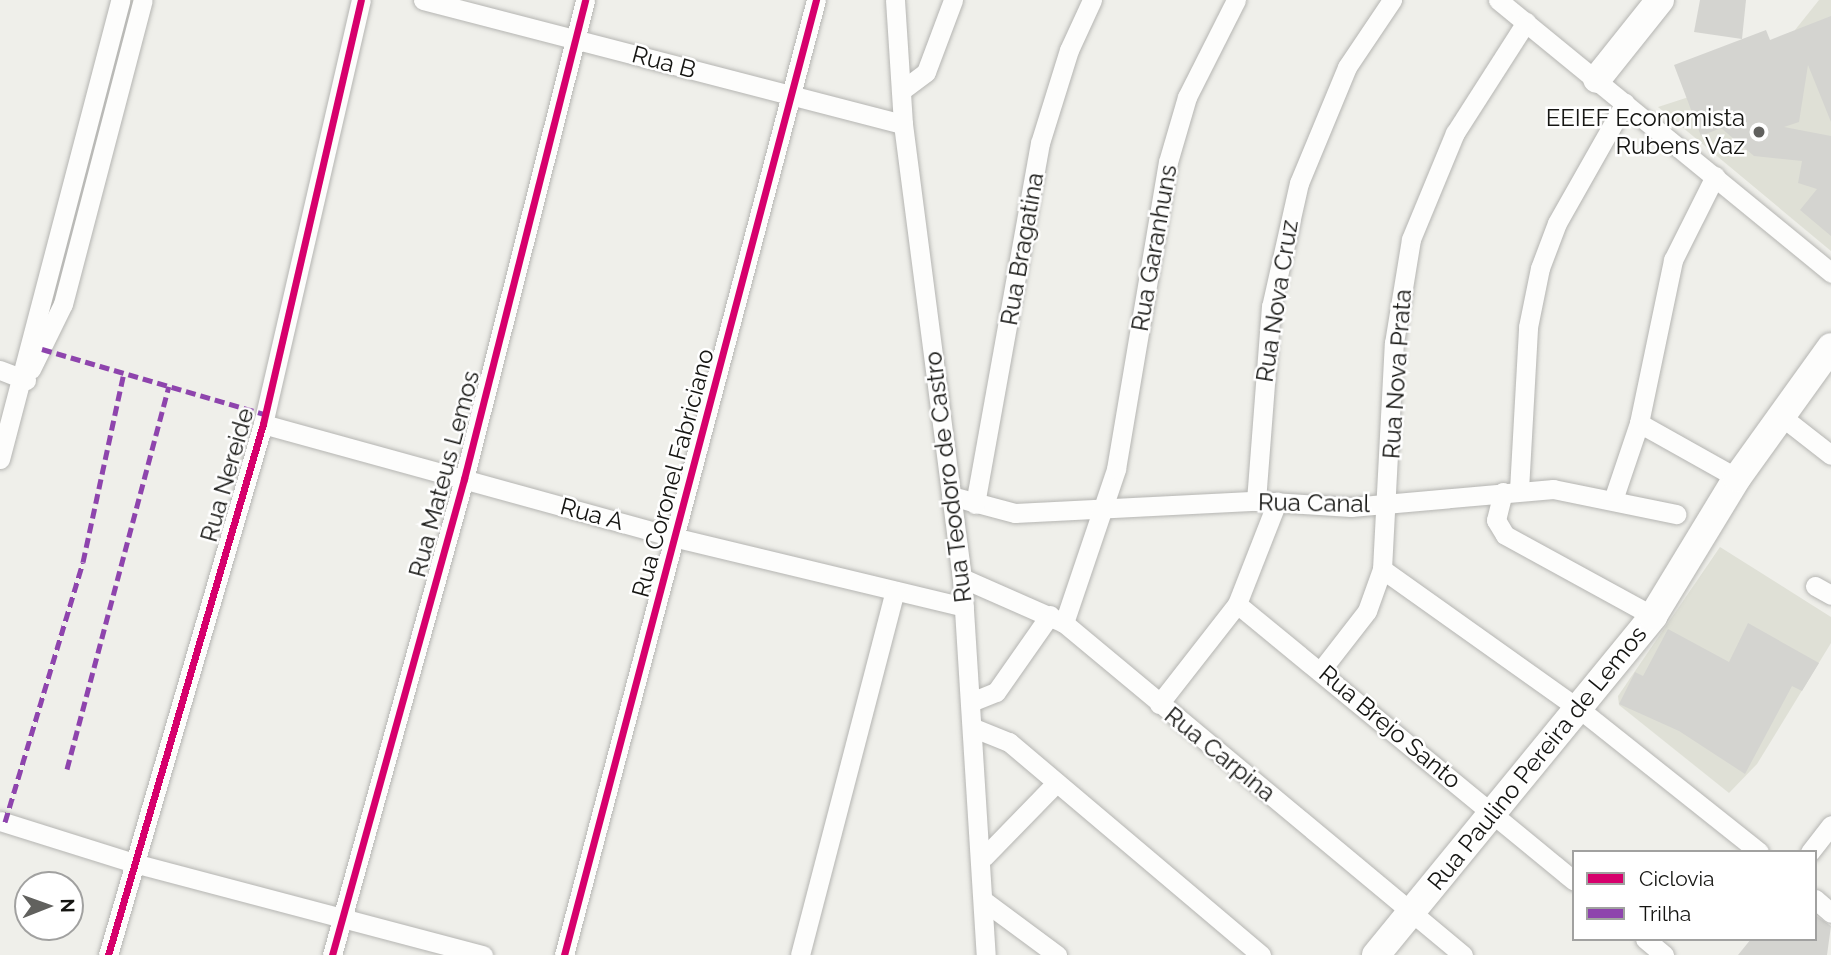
<!DOCTYPE html>
<html>
<head>
<meta charset="utf-8">
<style>
  body { margin:0 }
  #map { position:relative; width:1831px; height:955px; overflow:hidden; background:#efefea; font-family:Raleway,sans-serif }
  div>[style] { position:absolute }
  [style*='--x'] { left:calc(var(--x)*1px); top:calc(var(--y)*1px); width:calc(var(--w)*1px); rotate:calc(var(--a)*1deg) }
  .built>* { inset:0; background:#dfe0d6 }
  .building>* { inset:0; background:#d4d4d0 }
  .roads { filter:drop-shadow(0 0 2px #b5b5b2) drop-shadow(0 0 2px #b5b5b2) }
  .street>* { height:19px; margin:-9.5px; padding:0 9.5px; transform-origin:9.5px; border-radius:9.5px; background:#fdfdfc }
  .secondary>* { height:28px; margin:-14px; padding:0 14px; transform-origin:14px; border-radius:14px; background:#fdfdfc }
  .quiet>* { height:5px; margin-top:-2.5px; transform-origin:0; background:repeating-linear-gradient(90deg,#8e44ad 0 10px,transparent 0 15px) }
  .cycleway>* { height:7px; margin:-3.5px; padding:0 3.5px; transform-origin:3.5px; border-radius:3.5px; background:#d6006c }
  .dots>* { width:19px; height:19px; translate:-50% -50%; box-sizing:border-box; border:4px solid #fff; border-radius:50% }
  span { translate:-50% -50%; white-space:nowrap; text-align:center; line-height:1.15; -webkit-text-stroke:5px #fff; paint-order:stroke }
  .street-label { font-size:24px; color:#151512 }
  .poi-label { font-size:24px; color:#151512 }
  .right { translate:-100% -50%; text-align:right }
  .legend { position:absolute; left:1572px; top:850px; width:245px; height:91px; box-sizing:border-box; background:#fff; border:2px solid #a1a1a0; margin:0; padding:9px 12px; list-style:none; font-size:21px; color:#151512 }
  .legend li { display:flex; align-items:center; gap:14px; height:35px }
  .legend b { width:35px; border:2px solid #a1a1a0 }
  .north { position:absolute; left:14px; top:871px; width:70px; height:70px; box-sizing:border-box; background:#fff; border:2px solid #a1a1a0; border-radius:50%; rotate:89deg; font-size:19px; font-weight:700; line-height:28px; text-align:center; color:#151512 }
  .north::after { content:''; display:block; margin:auto; width:24px; height:32px; background:#61615e; clip-path:polygon(50% 0,100% 100%,50% 72%,0 100%) }
</style>
</head>
<body>
<div id="map">
  <div class="built">
    <i style="clip-path:polygon(1819px 0,1831px 0,1831px 251px,1658px 107px,1806px 59px,1795px 30px)"></i>
    <i style="clip-path:polygon(1720px 547px,1831px 617px,1831px 643px,1757px 764px,1729px 793px,1619px 705px,1618px 696px)"></i>
  </div>
  <div class="building">
    <i style="clip-path:polygon(1700px 0,1746px 0,1742px 39px,1694px 32px)"></i>
    <i style="clip-path:polygon(1831px 16px,1831px 122px,1808px 65px,1799px 122px,1784px 127px,1831px 136px,1831px 236px,1800px 210px,1817px 189px,1798px 183px,1802px 161px,1754px 156px,1721px 128px,1701px 136px,1674px 65px,1766px 30px,1770px 40px)"></i>
    <i style="clip-path:polygon(1748px 623px,1819px 663px,1802px 691px,1792px 686px,1745px 774px,1679px 731px,1619px 704px,1635px 672px,1643px 676px,1668px 629px,1729px 662px)"></i>
    <i style="clip-path:polygon(1815px 915px,1831px 926px,1827px 955px,1738px 955px,1751px 939px,1815px 939px)"></i>
  </div>
  <div class="roads">
    <div class="street">
      <i style="--x:423;--y:0;--w:496;--a:14.5"></i>
      <i style="--x:895;--y:0;--w:124;--a:86.3"></i>
      <i style="--x:903;--y:124;--w:458;--a:82.6"></i>
      <i style="--x:962;--y:578;--w:378;--a:86.4"></i>
      <i style="--x:1498;--y:0;--w:431;--a:39.3"></i>
      <i style="--x:901;--y:91;--w:31;--a:-37"></i>
      <i style="--x:926;--y:72;--w:77;--a:-69.4"></i>
      <i style="--x:31;--y:369;--w:72;--a:-63.8"></i>
      <i style="--x:63;--y:304;--w:314;--a:-75.3"></i>
      <i style="--x:0;--y:370;--w:28;--a:21"></i>
      <i style="--x:1781;--y:416;--w:63;--a:38"></i>
      <i style="--x:1639;--y:423;--w:112;--a:29.3"></i>
      <i style="--x:263;--y:424;--w:429;--a:15.4"></i>
      <i style="--x:677;--y:538;--w:295;--a:13.5"></i>
      <i style="--x:0;--y:459;--w:474;--a:-75.3"></i>
      <i style="--x:1519;--y:490;--w:163;--a:-86.8"></i>
      <i style="--x:1528;--y:327;--w:60;--a:-78.5"></i>
      <i style="--x:1540;--y:268;--w:48;--a:-69.3"></i>
      <i style="--x:1557;--y:223;--w:138;--a:-60.5"></i>
      <i style="--x:1503;--y:492;--w:29;--a:104"></i>
      <i style="--x:1496;--y:520;--w:17;--a:59"></i>
      <i style="--x:1505;--y:535;--w:169;--a:28.7"></i>
      <i style="--x:951;--y:496;--w:66;--a:14.9"></i>
      <i style="--x:1015;--y:513;--w:241;--a:-2.9"></i>
      <i style="--x:1256;--y:501;--w:95;--a:3.6"></i>
      <i style="--x:1351;--y:507;--w:203;--a:-5.1"></i>
      <i style="--x:1553;--y:489;--w:126;--a:11.5"></i>
      <i style="--x:1614;--y:497;--w:78;--a:-71.3"></i>
      <i style="--x:1639;--y:423;--w:167;--a:-78.2"></i>
      <i style="--x:1673;--y:260;--w:94;--a:-63.4"></i>
      <i style="--x:1256;--y:501;--w:195;--a:-85.6"></i>
      <i style="--x:1271;--y:307;--w:127;--a:-77.3"></i>
      <i style="--x:1299;--y:183;--w:126;--a:-67.5"></i>
      <i style="--x:1347;--y:67;--w:81;--a:-56.1"></i>
      <i style="--x:975;--y:504;--w:367;--a:-79.8"></i>
      <i style="--x:1040;--y:143;--w:97;--a:-72.7"></i>
      <i style="--x:1069;--y:50;--w:55;--a:-65.3"></i>
      <i style="--x:1382;--y:569;--w:245;--a:35.4"></i>
      <i style="--x:1582;--y:711;--w:226;--a:38.5"></i>
      <i style="--x:962;--y:578;--w:111;--a:23.8"></i>
      <i style="--x:1064;--y:623;--w:519;--a:39.76"></i>
      <i style="--x:1815;--y:586;--w:18;--a:29"></i>
      <i style="--x:1237;--y:604;--w:436;--a:39.4"></i>
      <i style="--x:1064;--y:623;--w:163;--a:-71.3"></i>
      <i style="--x:1116;--y:469;--w:311;--a:-80.4"></i>
      <i style="--x:1168;--y:162;--w:68;--a:-73.7"></i>
      <i style="--x:1187;--y:97;--w:109;--a:-63.2"></i>
      <i style="--x:1322;--y:669;--w:73;--a:-52.2"></i>
      <i style="--x:1367;--y:611;--w:45;--a:-70.3"></i>
      <i style="--x:1382;--y:569;--w:226;--a:-87"></i>
      <i style="--x:1394;--y:343;--w:105;--a:-80.7"></i>
      <i style="--x:1411;--y:239;--w:115;--a:-67.5"></i>
      <i style="--x:1455;--y:133;--w:132;--a:-57.4"></i>
      <i style="--x:971;--y:702;--w:27;--a:-22"></i>
      <i style="--x:996;--y:692;--w:94;--a:-55"></i>
      <i style="--x:1159;--y:704;--w:127;--a:-52"></i>
      <i style="--x:1237;--y:604;--w:110;--a:-68.6"></i>
      <i style="--x:974;--y:728;--w:38;--a:22"></i>
      <i style="--x:1009;--y:742;--w:330;--a:40.2"></i>
      <i style="--x:0;--y:821;--w:140;--a:17.4"></i>
      <i style="--x:134;--y:863;--w:361;--a:14.8"></i>
      <i style="--x:1810;--y:852;--w:34;--a:-52"></i>
      <i style="--x:984;--y:857;--w:100;--a:-45.8"></i>
      <i style="--x:1815;--y:899;--w:21;--a:41"></i>
      <i style="--x:984;--y:901;--w:91;--a:36.5"></i>
      <i style="--x:1645;--y:939;--w:25;--a:40"></i>
      <i style="--x:108;--y:955;--w:553;--a:-73.73"></i>
      <i style="--x:263;--y:424;--w:435;--a:-77"></i>
      <i style="--x:332;--y:955;--w:494;--a:-74.5"></i>
      <i style="--x:464;--y:479;--w:494;--a:-75.8"></i>
      <i style="--x:564;--y:955;--w:988;--a:-75.22"></i>
      <i style="--x:800;--y:955;--w:376;--a:-75.4"></i>
    </div>
    <div class="secondary">
      <i style="--x:1597;--y:79;--w:101;--a:-51.4"></i>
      <i style="--x:1376;--y:955;--w:438;--a:-50.7"></i>
      <i style="--x:1653;--y:616;--w:162;--a:-58.7"></i>
      <i style="--x:1737;--y:478;--w:161;--a:-54.3"></i>
    </div>
  </div>
  <div class="quiet">
    <i style="--x:42;--y:349;--w:232;--a:16.3"></i>
    <i style="--x:67;--y:769;--w:396;--a:-75.1"></i>
    <i style="--x:5;--y:822;--w:271;--a:-73.3"></i>
    <i style="--x:83;--y:562;--w:193;--a:-77.8"></i>
  </div>
  <div class="cycleway">
    <i style="--x:108;--y:955;--w:553;--a:-73.73"></i>
    <i style="--x:263;--y:424;--w:435;--a:-77"></i>
    <i style="--x:332;--y:955;--w:494;--a:-74.5"></i>
    <i style="--x:464;--y:479;--w:494;--a:-75.8"></i>
    <i style="--x:564;--y:955;--w:988;--a:-75.22"></i>
  </div>
  <div class="dots">
    <i style="left:1759px;top:132px;background:#61615e"></i>
  </div>
  <div class="street-label">
    <span style="left:664px;top:62px;rotate:15deg">Rua B</span>
    <span style="left:1154px;top:248px;rotate:-80deg">Rua Garanhuns</span>
    <span style="left:1022px;top:249px;rotate:-80deg">Rua Bragatina</span>
    <span style="left:1277px;top:301px;rotate:-81deg">Rua Nova Cruz</span>
    <span style="left:1397px;top:374px;rotate:-86deg">Rua Nova Prata</span>
    <span style="left:673px;top:473px;rotate:-75deg">Rua Coronel Fabriciano</span>
    <span style="left:444px;top:474px;rotate:-75deg">Rua Mateus Lemos</span>
    <span style="left:227px;top:475px;rotate:-74deg">Rua Nereide</span>
    <span style="left:948px;top:477px;rotate:-97deg">Rua Teodoro de Castro</span>
    <span style="left:1314px;top:503px;rotate:1deg">Rua Canal</span>
    <span style="left:592px;top:514px;rotate:15deg">Rua A</span>
    <span style="left:1390px;top:727px;rotate:40deg">Rua Brejo Santo</span>
    <span style="left:1220px;top:754px;rotate:39deg">Rua Carpina</span>
    <span style="left:1537px;top:758px;rotate:-51deg">Rua Paulino Pereira de Lemos</span>
  </div>
  <div class="poi-label">
    <span class="right" style="left:1745px;top:132px">EEIEF Economista<br>Rubens Vaz</span>
  </div>
  <ul class="legend">
  <li><b style="height:9px;background:#d6006c"></b>Ciclovia</li>
  <li><b style="height:9px;background:#8e44ad"></b>Trilha</li>
  </ul>
  <div class="north">N</div>
</div>
</body>
</html>
